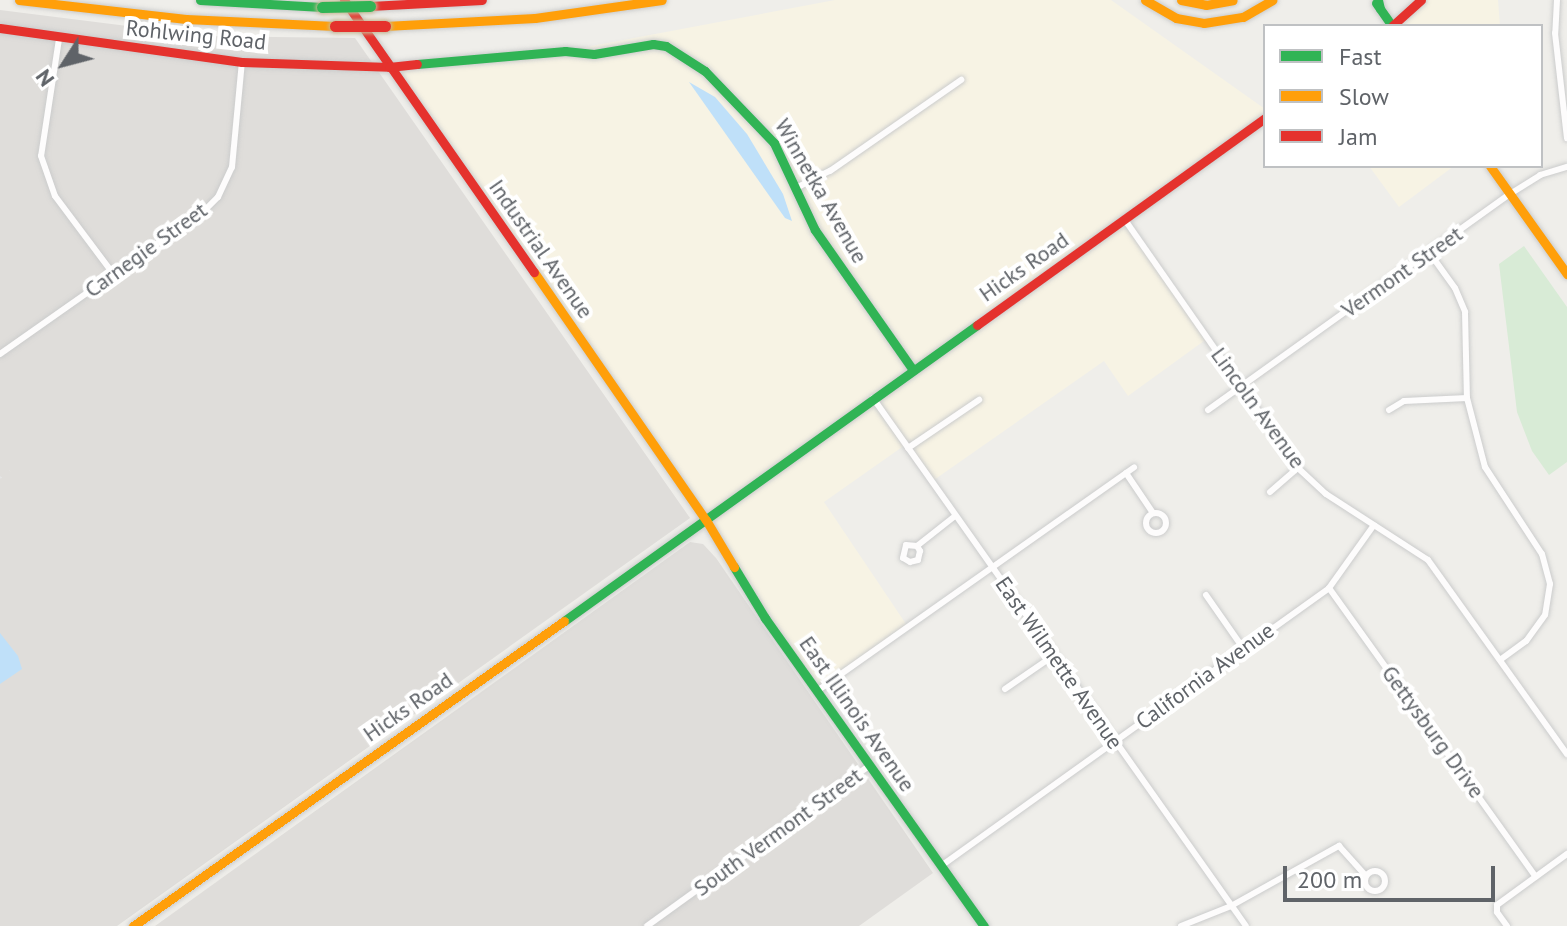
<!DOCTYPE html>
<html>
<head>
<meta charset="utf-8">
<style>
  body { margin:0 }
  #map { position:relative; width:1567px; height:926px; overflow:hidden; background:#efeeea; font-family:"PT Sans",sans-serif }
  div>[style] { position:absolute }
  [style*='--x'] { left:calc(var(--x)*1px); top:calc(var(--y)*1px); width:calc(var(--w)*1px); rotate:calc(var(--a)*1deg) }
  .commercial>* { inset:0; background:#f7f3e4 }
  .industrial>* { inset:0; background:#dfddda }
  .green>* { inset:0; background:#d8ebd6 }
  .water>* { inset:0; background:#bfe0f9 }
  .roads { filter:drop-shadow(0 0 2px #cbcccc) drop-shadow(0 0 2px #cbcccc) }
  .street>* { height:6px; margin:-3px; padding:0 3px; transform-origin:3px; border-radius:3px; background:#fdfcfc }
  .street>.ring { margin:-3px; padding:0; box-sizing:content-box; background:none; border:6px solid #fdfcfc; border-radius:50% }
  .fast>* { height:9px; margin:-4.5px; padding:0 4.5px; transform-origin:4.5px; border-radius:4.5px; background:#30b455 }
  .slow>* { height:9px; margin:-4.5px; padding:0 4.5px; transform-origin:4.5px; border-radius:4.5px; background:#ff9f0a }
  .jam>* { height:9px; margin:-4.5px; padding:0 4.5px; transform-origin:4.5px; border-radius:4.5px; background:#e5322d }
  .rail>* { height:2px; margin-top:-1px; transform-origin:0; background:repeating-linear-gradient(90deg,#e4e4e4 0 2px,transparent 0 12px) }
  .bridges { filter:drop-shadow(0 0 2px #c8b996) drop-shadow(0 0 2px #c8b996) }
  .fast-bridge>* { height:11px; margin:-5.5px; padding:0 5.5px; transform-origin:5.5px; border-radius:5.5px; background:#30b455 }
  .jam-bridge>* { height:11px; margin:-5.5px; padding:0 5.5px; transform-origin:5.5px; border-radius:5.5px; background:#e5322d }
  span { translate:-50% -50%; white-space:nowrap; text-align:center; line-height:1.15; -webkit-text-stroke:8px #fff; paint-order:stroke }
  .street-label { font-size:22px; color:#5f6368 }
  .legend { position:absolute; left:1263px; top:24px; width:280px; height:144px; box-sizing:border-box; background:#fff; border:2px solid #bfc1c3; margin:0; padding:10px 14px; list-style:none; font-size:24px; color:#5f6368 }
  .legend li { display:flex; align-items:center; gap:16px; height:40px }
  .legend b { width:40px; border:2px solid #bfc1c3 }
  .north { position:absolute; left:24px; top:24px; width:80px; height:80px; -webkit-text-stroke:6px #fff; paint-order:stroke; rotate:234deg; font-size:22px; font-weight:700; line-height:32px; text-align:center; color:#5f6368 }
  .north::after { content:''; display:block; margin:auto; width:28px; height:36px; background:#5f6368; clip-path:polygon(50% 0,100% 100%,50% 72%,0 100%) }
  .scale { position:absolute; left:1283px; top:866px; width:212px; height:36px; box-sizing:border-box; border:4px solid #5f6368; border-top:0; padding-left:10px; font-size:24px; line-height:28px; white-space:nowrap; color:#5f6368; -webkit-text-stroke:6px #fff; paint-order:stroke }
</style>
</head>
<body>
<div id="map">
  <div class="commercial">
    <i style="clip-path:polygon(835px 0,1111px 0,1265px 109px,1265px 118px,1125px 220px,1208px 338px,1128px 396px,1104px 361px,931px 482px,905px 445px,824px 502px,908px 627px,817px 691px,389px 67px,565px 51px)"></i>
    <i style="clip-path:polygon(1419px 0,1498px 0,1500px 26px,1392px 26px)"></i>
    <i style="clip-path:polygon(1369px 166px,1454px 166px,1399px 207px)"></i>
  </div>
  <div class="industrial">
    <i style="clip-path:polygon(0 10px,207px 36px,355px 38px,690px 518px,117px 926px,0 926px)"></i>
    <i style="clip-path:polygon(690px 542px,703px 544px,716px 558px,933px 873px,859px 926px,155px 926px)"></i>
  </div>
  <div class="green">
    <i style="clip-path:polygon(1524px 246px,1567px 307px,1567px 462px,1549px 475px,1532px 451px,1517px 412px,1499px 264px)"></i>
  </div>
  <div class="water">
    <i style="clip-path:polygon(689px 82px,715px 97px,747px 134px,783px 194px,792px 221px,785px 218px)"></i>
    <i style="clip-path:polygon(0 633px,18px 656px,22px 669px,0 684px)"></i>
  </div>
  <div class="roads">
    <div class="street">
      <i style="--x:1557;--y:0;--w:33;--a:93"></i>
      <i style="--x:1555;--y:33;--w:106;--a:83.5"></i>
      <i style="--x:59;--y:39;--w:118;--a:98.7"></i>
      <i style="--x:41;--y:156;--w:42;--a:70.7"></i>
      <i style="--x:55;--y:196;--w:99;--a:53.2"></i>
      <i style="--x:798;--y:187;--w:36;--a:-27"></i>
      <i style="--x:830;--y:171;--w:160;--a:-34.8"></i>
      <i style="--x:1125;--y:220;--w:302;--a:55.1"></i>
      <i style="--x:1298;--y:468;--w:38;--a:43"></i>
      <i style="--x:1326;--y:494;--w:121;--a:32.9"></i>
      <i style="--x:1428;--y:560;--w:239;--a:54.4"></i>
      <i style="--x:1429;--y:252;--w:44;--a:54.2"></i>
      <i style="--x:1455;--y:288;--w:26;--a:67"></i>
      <i style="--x:1465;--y:312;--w:86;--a:88.7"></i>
      <i style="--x:1467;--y:398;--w:71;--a:75.4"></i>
      <i style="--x:1485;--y:467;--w:104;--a:56.8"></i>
      <i style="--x:1542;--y:554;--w:31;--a:75"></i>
      <i style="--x:1550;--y:584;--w:31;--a:99"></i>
      <i style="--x:1545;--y:615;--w:32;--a:126"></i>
      <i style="--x:1526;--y:641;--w:32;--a:144"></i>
      <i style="--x:0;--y:354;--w:252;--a:-35.1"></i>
      <i style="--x:206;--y:209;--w:17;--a:-45"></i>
      <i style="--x:218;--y:197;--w:33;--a:-65"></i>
      <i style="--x:232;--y:167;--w:105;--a:-84.6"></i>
      <i style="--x:873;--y:398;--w:646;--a:54.76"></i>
      <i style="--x:1208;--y:410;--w:371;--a:-35.6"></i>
      <i style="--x:1510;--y:194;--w:36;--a:-32"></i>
      <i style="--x:1540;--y:175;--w:28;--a:-17"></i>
      <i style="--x:1389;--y:410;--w:17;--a:-31"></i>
      <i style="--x:1404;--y:401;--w:63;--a:-2.7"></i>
      <i style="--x:908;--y:448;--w:86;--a:-34.1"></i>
      <i style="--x:1126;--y:473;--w:48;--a:56"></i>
      <i style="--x:1270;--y:492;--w:37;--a:-41"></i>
      <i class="ring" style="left:1146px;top:513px;width:14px;height:14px"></i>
      <i style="--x:917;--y:546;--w:6;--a:59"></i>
      <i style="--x:920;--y:551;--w:9;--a:103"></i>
      <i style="--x:918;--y:560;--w:8;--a:166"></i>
      <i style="--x:910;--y:562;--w:8;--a:-150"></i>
      <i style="--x:903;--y:558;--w:13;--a:-77"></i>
      <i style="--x:906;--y:545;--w:11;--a:5"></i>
      <i style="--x:917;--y:546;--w:48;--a:-38.3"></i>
      <i style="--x:1329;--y:588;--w:355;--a:54.4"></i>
      <i style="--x:1206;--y:595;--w:65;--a:55.1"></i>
      <i style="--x:1005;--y:689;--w:58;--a:-34.5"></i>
      <i style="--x:817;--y:691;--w:388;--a:-35.2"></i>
      <i style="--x:941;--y:866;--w:477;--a:-35.6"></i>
      <i style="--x:1329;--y:588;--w:77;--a:-54.5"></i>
      <i class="ring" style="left:1365px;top:871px;width:14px;height:14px"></i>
      <i style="--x:647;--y:926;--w:274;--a:-35.8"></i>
      <i style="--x:1181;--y:926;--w:54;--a:-21.8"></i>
      <i style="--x:1231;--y:906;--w:124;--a:-29.1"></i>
      <i style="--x:1339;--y:846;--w:40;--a:48"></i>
      <i style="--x:1507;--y:926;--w:17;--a:-126"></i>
      <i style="--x:1497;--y:912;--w:7;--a:-90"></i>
      <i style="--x:1497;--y:905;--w:87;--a:-36.1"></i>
    </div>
    <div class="fast">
      <i style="--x:200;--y:0;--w:122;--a:3.3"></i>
      <i style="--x:1378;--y:0;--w:9;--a:77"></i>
      <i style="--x:1376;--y:3;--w:28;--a:55"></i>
      <i style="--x:417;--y:64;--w:149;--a:-5"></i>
      <i style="--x:565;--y:51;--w:29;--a:6"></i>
      <i style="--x:594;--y:54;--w:60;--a:-9.6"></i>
      <i style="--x:653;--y:44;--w:13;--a:9"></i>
      <i style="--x:666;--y:46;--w:46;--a:32.7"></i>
      <i style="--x:705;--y:71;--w:100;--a:46.2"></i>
      <i style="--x:774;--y:143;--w:96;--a:64.8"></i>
      <i style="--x:815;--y:230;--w:171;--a:55"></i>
      <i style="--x:734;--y:567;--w:60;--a:58.7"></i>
      <i style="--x:765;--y:618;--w:378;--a:54.6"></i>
      <i style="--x:564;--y:621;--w:508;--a:-35.63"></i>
    </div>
    <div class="slow">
      <i style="--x:19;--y:0;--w:168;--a:6.5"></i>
      <i style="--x:186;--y:19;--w:149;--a:2.7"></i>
      <i style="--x:1145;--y:0;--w:36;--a:30"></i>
      <i style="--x:1176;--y:18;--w:28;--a:10"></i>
      <i style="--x:1204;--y:23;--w:39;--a:-9"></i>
      <i style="--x:1243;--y:17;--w:34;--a:-30"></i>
      <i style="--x:1181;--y:0;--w:25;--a:11"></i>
      <i style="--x:1206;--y:5;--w:27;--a:-10"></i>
      <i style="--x:385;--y:26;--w:150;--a:-3.1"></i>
      <i style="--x:535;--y:18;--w:128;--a:-8.1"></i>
      <i style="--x:1490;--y:166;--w:133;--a:54.5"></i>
      <i style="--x:534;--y:272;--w:302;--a:55.3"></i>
      <i style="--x:706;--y:520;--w:55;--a:59.2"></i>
      <i style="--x:133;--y:926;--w:528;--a:-35.29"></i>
    </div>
    <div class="jam">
      <i style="--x:344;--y:0;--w:332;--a:55.1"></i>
      <i style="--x:370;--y:6;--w:112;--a:-3.1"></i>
      <i style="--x:1392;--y:26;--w:39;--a:-42"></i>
      <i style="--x:0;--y:28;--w:244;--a:8"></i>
      <i style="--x:242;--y:62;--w:147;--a:1.9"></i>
      <i style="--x:389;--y:67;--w:28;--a:-6"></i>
      <i style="--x:977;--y:325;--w:355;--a:-35.7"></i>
    </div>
  </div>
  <div class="rail">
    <i style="--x:0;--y:478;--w:12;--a:-35"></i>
  </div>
  <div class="bridges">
    <div class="fast-bridge">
      <i style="--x:322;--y:7;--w:48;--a:-1.2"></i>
    </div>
    <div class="jam-bridge">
      <i style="--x:335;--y:26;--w:50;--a:0"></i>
    </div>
  </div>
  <div class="street-label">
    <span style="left:196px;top:35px;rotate:6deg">Rohlwing Road</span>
    <span style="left:821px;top:191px;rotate:60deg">Winnetka Avenue</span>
    <span style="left:541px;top:249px;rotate:55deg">Industrial Avenue</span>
    <span style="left:146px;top:250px;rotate:-36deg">Carnegie Street</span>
    <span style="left:1024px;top:267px;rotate:-35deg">Hicks Road</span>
    <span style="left:1402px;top:272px;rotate:-35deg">Vermont Street</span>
    <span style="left:1258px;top:408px;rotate:54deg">Lincoln Avenue</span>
    <span style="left:1059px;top:663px;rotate:55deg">East Wilmette Avenue</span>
    <span style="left:1205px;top:676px;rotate:-36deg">California Avenue</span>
    <span style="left:408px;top:707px;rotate:-35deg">Hicks Road</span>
    <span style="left:857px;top:714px;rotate:55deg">East Illinois Avenue</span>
    <span style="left:1433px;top:732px;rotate:54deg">Gettysburg Drive</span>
    <span style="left:778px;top:832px;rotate:-36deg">South Vermont Street</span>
  </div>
  <ul class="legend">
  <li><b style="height:10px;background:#30b455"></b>Fast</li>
  <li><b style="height:10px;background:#ff9f0a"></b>Slow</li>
  <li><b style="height:10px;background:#e5322d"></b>Jam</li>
  </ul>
  <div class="north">N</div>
  <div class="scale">200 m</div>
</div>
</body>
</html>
